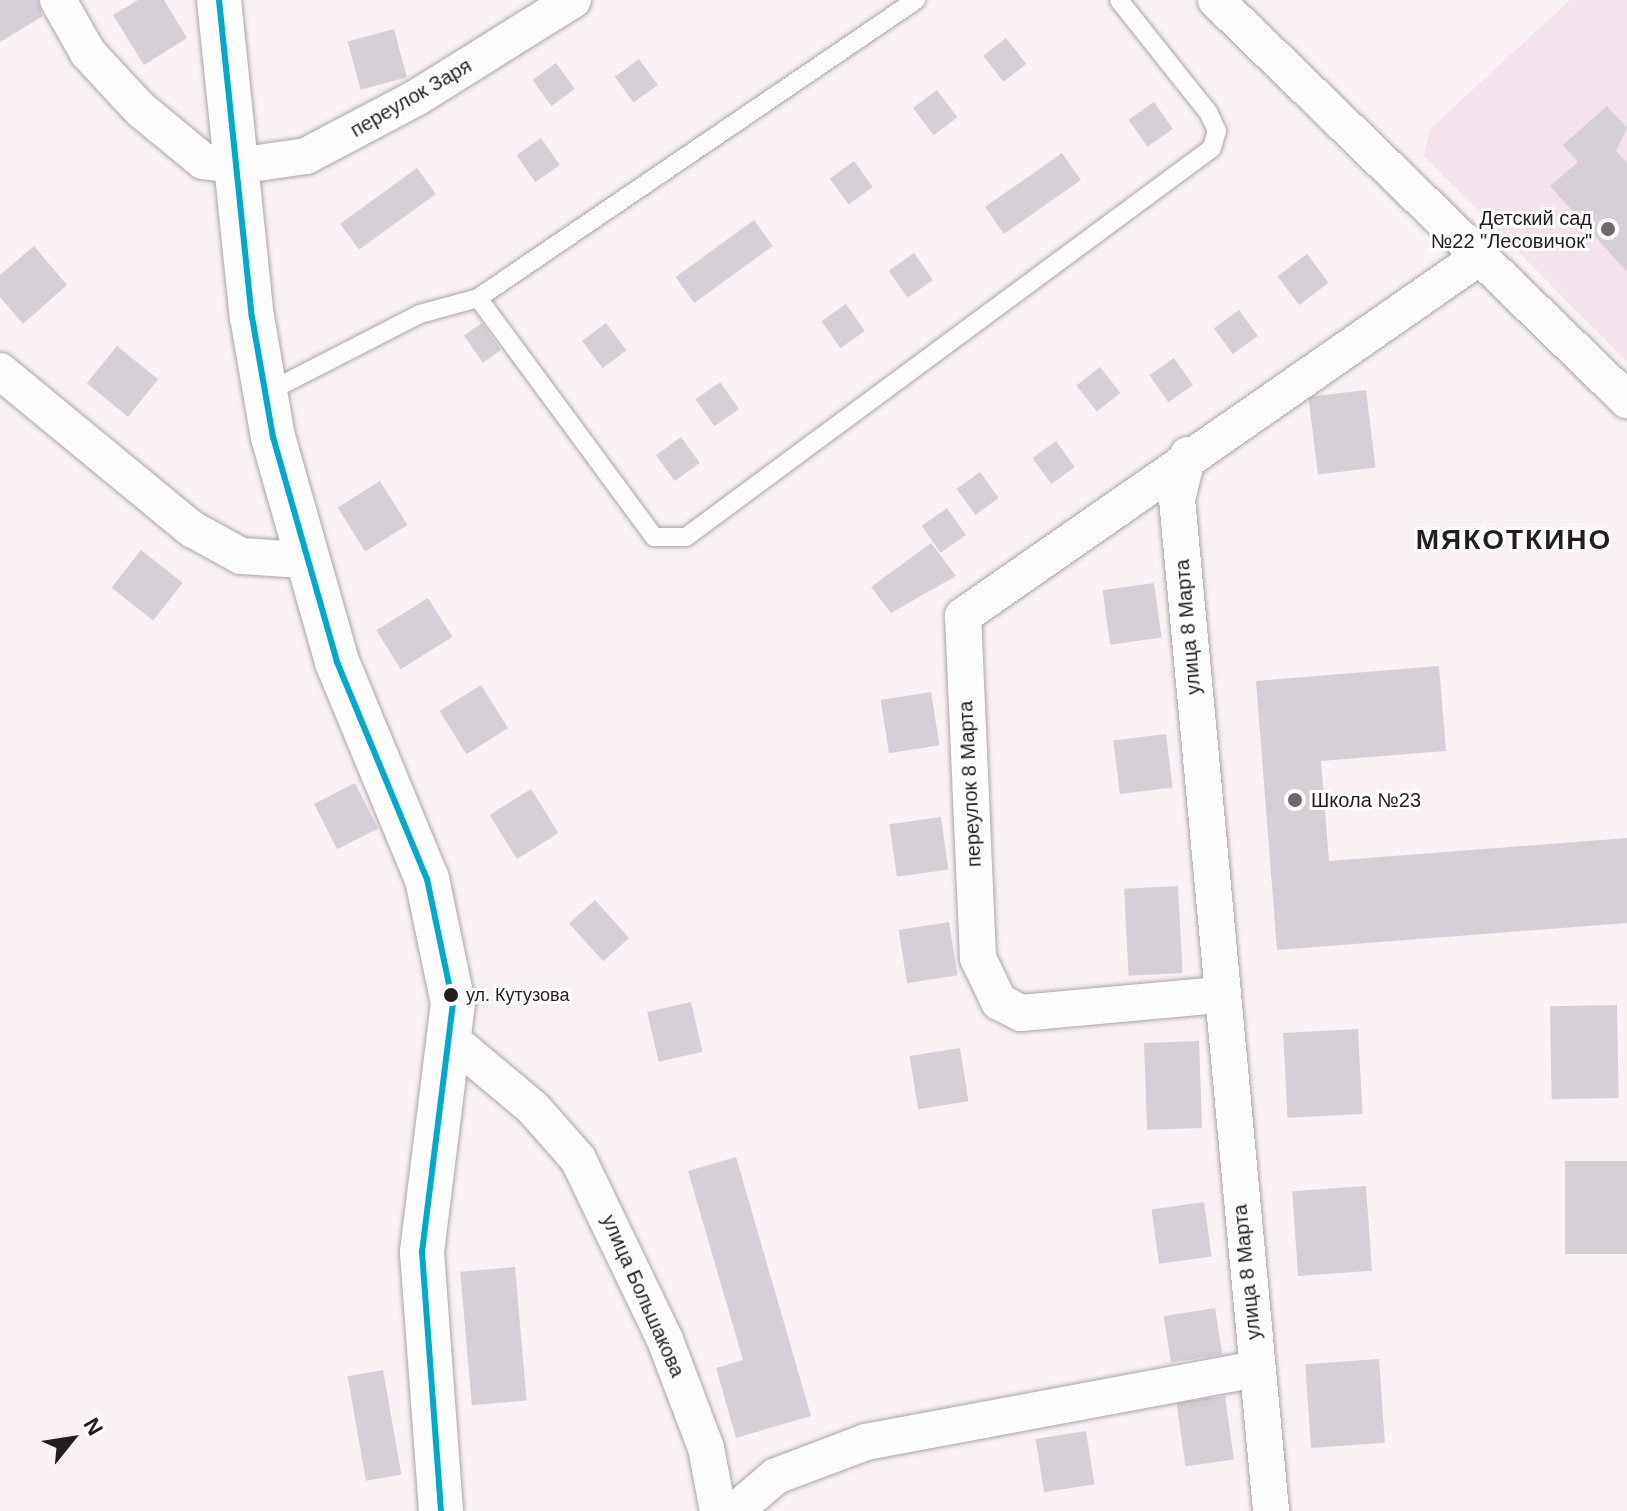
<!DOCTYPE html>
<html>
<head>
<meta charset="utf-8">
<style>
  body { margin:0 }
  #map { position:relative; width:1627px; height:1511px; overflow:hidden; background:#faf1f5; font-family:Helvetica,sans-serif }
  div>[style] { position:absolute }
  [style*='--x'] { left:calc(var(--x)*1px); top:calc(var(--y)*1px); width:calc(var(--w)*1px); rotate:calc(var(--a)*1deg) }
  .built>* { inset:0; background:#f4e3ec }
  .building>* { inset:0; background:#d7cfd7; transform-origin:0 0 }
  .roads { filter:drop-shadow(0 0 2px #aba5a8) drop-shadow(0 0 2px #aba5a8) }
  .lane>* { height:18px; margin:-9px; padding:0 9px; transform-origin:9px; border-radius:9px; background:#fefdfe }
  .street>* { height:36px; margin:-18px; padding:0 18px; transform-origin:18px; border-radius:18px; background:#fefdfe }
  .primary>* { height:44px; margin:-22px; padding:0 22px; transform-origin:22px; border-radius:22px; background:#fefdfe }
  .bus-1>* { height:6px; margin:-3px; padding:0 3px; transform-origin:3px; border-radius:3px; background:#00a9ce }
  .dots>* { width:22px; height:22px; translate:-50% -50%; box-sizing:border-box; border:4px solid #fff; border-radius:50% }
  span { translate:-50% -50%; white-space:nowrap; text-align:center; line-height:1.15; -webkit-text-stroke:6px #fff; paint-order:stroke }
  .bus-label { font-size:18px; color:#231d20 }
  .left { translate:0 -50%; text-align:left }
  .street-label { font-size:20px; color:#231d20 }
  .poi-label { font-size:20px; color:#231d20 }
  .right { translate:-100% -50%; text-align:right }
  .district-label { font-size:28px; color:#231d20; font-weight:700; letter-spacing:2px }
  .north { position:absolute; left:32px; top:1399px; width:80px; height:80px; -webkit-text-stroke:6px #fff; paint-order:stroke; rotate:60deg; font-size:22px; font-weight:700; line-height:32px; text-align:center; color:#231d20 }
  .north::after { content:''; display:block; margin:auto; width:28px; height:36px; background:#231d20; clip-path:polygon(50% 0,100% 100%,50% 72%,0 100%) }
</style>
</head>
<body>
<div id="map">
  <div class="built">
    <i style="clip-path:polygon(1570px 0,1627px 0,1627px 362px,1424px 156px,1430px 129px)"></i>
  </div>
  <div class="building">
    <i style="clip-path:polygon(0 0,37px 0,43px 16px,0 42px)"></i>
    <i style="clip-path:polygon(138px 0,164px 0,187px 38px,144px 65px,113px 15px)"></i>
    <i style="left:394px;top:29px;width:50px;height:48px;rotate:75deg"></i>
    <i style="left:1006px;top:38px;width:33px;height:29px;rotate:52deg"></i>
    <i style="left:639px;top:59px;width:32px;height:30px;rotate:54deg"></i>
    <i style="left:556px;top:63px;width:32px;height:29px;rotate:54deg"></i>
    <i style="left:937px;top:90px;width:34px;height:30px;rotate:53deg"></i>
    <i style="left:1154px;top:102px;width:33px;height:31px;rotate:55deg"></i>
    <i style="clip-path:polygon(1607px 106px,1627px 128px,1616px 151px,1627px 163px,1627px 272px,1550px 186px,1578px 162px,1563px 145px)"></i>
    <i style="left:541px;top:138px;width:33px;height:30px;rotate:55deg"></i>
    <i style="left:1062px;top:153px;width:33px;height:94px;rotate:55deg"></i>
    <i style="left:854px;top:161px;width:32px;height:30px;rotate:54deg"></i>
    <i style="left:417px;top:168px;width:32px;height:95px;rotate:54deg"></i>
    <i style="left:754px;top:220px;width:32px;height:97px;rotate:54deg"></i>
    <i style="clip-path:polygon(34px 246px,67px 285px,23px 324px,0 297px,0 275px)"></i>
    <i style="left:914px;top:253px;width:33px;height:31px;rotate:55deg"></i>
    <i style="left:1307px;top:254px;width:36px;height:37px;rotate:53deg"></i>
    <i style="left:846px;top:304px;width:33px;height:30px;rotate:55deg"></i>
    <i style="left:1239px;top:310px;width:32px;height:31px;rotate:54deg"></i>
    <i style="left:482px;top:323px;width:33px;height:22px;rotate:55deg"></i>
    <i style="left:606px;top:323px;width:34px;height:30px;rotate:53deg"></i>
    <i style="left:117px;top:346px;width:53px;height:48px;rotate:39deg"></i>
    <i style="left:1174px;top:358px;width:33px;height:30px;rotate:55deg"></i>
    <i style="left:1100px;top:367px;width:33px;height:30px;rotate:52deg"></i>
    <i style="left:720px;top:382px;width:33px;height:30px;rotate:55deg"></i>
    <i style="left:1366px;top:390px;width:78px;height:58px;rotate:83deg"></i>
    <i style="left:681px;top:437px;width:32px;height:31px;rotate:54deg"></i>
    <i style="left:1056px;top:441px;width:32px;height:29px;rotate:54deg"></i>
    <i style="left:980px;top:472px;width:32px;height:29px;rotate:54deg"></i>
    <i style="left:380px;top:481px;width:52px;height:50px;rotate:58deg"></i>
    <i style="left:947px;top:508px;width:33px;height:31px;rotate:55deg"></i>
    <i style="clip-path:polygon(931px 543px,956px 576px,891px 613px,871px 587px)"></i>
    <i style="left:141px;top:550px;width:53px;height:48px;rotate:38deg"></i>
    <i style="left:1154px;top:583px;width:55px;height:52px;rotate:82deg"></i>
    <i style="left:428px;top:598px;width:46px;height:61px;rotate:58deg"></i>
    <i style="clip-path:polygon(1439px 666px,1446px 751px,1321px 761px,1329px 861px,1627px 838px,1627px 923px,1277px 950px,1256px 681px)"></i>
    <i style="left:481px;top:685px;width:51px;height:49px;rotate:58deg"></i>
    <i style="left:931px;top:692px;width:54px;height:51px;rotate:81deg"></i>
    <i style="left:1166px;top:734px;width:54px;height:53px;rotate:83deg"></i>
    <i style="left:355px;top:783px;width:51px;height:46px;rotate:63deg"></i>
    <i style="left:531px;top:789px;width:52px;height:49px;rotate:58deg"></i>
    <i style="left:941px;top:817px;width:53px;height:52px;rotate:82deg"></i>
    <i style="left:1178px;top:886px;width:87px;height:54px;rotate:87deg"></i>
    <i style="left:595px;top:900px;width:51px;height:35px;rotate:48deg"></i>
    <i style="left:949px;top:922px;width:54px;height:51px;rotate:81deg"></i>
    <i style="left:691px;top:1002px;width:51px;height:45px;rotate:77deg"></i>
    <i style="left:1617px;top:1005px;width:93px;height:67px;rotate:89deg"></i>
    <i style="left:1358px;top:1029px;width:85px;height:75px;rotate:87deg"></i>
    <i style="left:1199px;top:1041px;width:87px;height:55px;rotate:88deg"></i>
    <i style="left:960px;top:1048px;width:54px;height:51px;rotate:81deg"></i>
    <i style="clip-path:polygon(736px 1157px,811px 1416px,736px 1438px,716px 1368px,743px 1360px,688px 1171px)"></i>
    <i style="left:1627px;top:1161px;width:93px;height:62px;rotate:90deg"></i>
    <i style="left:1366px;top:1186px;width:85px;height:74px;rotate:86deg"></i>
    <i style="left:1204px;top:1202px;width:55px;height:53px;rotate:82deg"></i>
    <i style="left:515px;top:1267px;width:134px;height:55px;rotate:85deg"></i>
    <i style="left:1215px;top:1308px;width:47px;height:52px;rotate:81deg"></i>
    <i style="left:1379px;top:1359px;width:84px;height:74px;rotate:86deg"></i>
    <i style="left:383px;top:1370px;width:106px;height:36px;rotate:80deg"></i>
    <i style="left:1225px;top:1396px;width:64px;height:49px;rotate:82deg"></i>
    <i style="left:1086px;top:1431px;width:54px;height:51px;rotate:81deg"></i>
  </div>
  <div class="roads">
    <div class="lane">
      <i style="--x:478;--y:298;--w:297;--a:53.6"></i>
      <i style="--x:654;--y:537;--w:32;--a:0"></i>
      <i style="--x:686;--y:537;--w:654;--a:-36.48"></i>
      <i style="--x:1212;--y:148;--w:18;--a:-74"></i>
      <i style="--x:1217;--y:131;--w:21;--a:-115"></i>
      <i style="--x:1208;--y:112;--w:143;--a:-128.5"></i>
      <i style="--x:266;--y:393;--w:173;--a:-27.2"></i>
      <i style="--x:420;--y:314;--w:60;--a:-15.4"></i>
      <i style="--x:478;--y:298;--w:530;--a:-34.23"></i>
    </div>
    <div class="street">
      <i style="--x:58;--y:0;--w:61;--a:60.5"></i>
      <i style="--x:88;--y:53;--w:76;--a:47.1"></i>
      <i style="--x:140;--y:109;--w:82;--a:39.5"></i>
      <i style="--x:203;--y:161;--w:34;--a:8"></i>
      <i style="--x:237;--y:166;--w:70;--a:-8.2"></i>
      <i style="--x:306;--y:156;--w:124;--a:-27.8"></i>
      <i style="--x:416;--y:98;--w:185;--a:-32"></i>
      <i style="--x:1216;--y:0;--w:574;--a:44.22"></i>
      <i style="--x:0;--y:371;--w:249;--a:39.5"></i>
      <i style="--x:192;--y:529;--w:56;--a:28.9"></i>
      <i style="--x:241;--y:556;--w:63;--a:3.6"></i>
      <i style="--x:1188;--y:455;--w:45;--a:104"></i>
      <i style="--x:1177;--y:499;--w:1016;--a:84.69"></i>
      <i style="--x:1219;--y:995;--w:199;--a:174.8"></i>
      <i style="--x:1021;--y:1013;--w:25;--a:-153"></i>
      <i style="--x:999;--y:1002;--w:49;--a:-115.5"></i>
      <i style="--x:978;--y:958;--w:342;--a:-92.5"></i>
      <i style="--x:963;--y:616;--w:624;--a:-34.81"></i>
      <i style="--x:453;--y:1041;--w:104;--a:39.9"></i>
      <i style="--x:533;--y:1108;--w:68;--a:48.6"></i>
      <i style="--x:578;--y:1159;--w:201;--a:64.3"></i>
      <i style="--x:665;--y:1340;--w:116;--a:69.2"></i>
      <i style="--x:706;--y:1448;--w:64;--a:79.2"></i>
      <i style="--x:735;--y:1511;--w:54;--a:-40.5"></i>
      <i style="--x:776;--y:1476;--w:96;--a:-20.7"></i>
      <i style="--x:866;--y:1442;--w:398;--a:-10.6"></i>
    </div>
    <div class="primary">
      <i style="--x:219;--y:0;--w:319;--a:84.1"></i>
      <i style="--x:252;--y:317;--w:122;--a:80.1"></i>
      <i style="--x:273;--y:437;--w:234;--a:74.1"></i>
      <i style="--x:337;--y:662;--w:235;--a:67.5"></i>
      <i style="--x:427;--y:879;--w:127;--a:78.2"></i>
      <i style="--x:453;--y:1003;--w:251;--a:97.1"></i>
      <i style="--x:422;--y:1252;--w:260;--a:85.8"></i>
    </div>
  </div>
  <div class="bus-1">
    <i style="--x:219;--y:0;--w:319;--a:84.1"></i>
    <i style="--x:252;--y:317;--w:122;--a:80.1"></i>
    <i style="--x:273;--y:437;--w:234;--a:74.1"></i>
    <i style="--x:337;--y:662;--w:235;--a:67.5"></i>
    <i style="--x:427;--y:879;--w:127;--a:78.2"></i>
    <i style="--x:453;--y:1003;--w:251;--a:97.1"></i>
    <i style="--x:422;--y:1252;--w:260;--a:85.8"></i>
  </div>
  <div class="dots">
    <i style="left:1608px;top:229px;background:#6e676b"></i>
    <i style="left:1295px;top:800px;background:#6e676b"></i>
    <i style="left:451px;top:995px;background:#231d20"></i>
  </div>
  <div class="bus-label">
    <span class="left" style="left:466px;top:995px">ул. Кутузова</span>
  </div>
  <div class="street-label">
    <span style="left:411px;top:98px;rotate:-30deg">переулок Заря</span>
    <span style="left:1188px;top:627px;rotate:-95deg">улица 8 Марта</span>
    <span style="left:970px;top:784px;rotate:-93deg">переулок 8 Марта</span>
    <span style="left:1247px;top:1272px;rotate:-96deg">улица 8 Марта</span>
    <span style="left:643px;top:1296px;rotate:66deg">улица Большакова</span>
  </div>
  <div class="poi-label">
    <span class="right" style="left:1592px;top:230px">Детский сад<br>№22 "Лесовичок"</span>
    <span class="left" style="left:1311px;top:800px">Школа №23</span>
  </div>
  <div class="district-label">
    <span style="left:1514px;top:540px">МЯКОТКИНО</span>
  </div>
  <div class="north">N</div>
</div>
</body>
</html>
